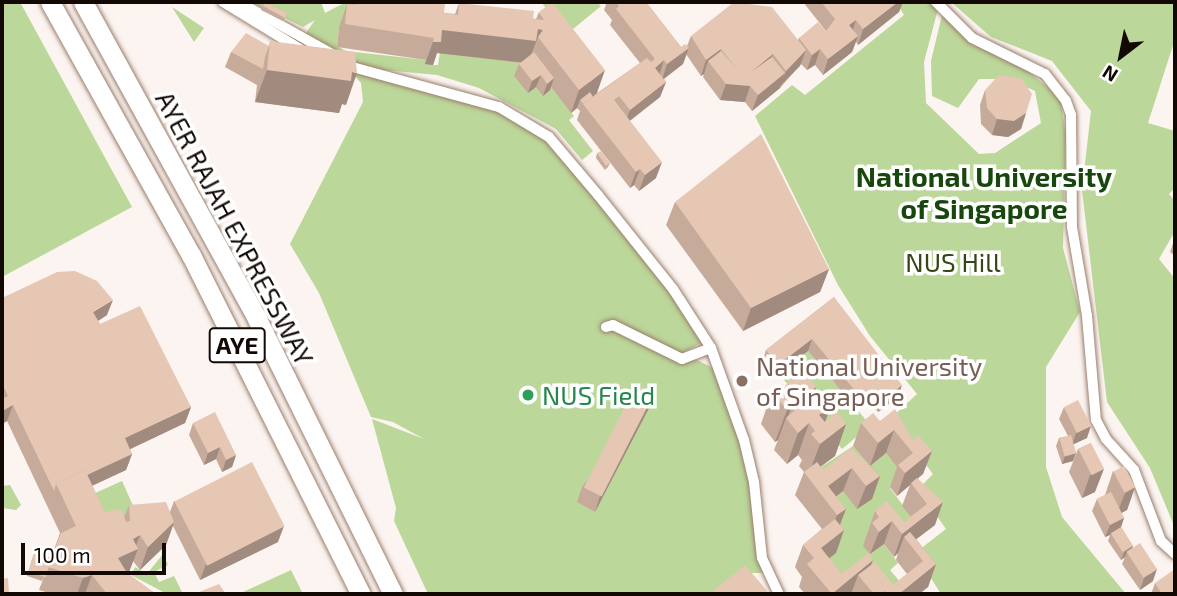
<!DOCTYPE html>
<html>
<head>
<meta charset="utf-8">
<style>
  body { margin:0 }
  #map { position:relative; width:1177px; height:596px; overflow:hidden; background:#fbf4f0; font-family:"Exo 2",sans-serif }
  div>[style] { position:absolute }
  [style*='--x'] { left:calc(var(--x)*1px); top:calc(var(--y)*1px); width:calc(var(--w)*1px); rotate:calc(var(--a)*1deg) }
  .green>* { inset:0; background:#bbd799; transform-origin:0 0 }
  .roads { filter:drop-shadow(0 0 2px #9b7e6c) drop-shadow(0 0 2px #9b7e6c) }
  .street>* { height:10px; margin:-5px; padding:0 5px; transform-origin:5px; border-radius:5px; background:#fff }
  .highway>* { height:19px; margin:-9.5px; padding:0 9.5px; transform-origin:9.5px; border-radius:9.5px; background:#fff }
  .wall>* { inset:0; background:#c6ab9b; transform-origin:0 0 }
  .shaded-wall>* { inset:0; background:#a18b7e }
  .building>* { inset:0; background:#e6c7b4; transform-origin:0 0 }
  .dots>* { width:19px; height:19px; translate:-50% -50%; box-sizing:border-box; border:4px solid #fff; border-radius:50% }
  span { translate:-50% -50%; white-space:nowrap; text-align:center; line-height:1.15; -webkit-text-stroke:7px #fff; paint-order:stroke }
  .shield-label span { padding:2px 5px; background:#fff; border:2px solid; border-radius:5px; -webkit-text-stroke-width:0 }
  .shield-label { font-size:24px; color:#130904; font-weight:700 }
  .street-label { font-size:26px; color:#130904 }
  .park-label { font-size:26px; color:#344715 }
  .education-label { font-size:26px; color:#785e54 }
  .left { translate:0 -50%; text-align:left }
  .leisure-label { font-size:26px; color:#27864d }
  .neighbourhood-label { font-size:28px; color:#18470e; font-weight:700 }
  .frame { position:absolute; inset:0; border:4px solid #130904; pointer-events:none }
  .north { position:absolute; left:1086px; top:21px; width:70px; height:70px; -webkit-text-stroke:5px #fff; paint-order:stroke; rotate:212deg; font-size:19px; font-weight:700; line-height:28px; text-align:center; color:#130904 }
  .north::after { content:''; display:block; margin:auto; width:24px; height:32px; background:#130904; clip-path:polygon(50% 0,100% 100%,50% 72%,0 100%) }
  .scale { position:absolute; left:21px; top:543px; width:145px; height:32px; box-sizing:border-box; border:4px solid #130904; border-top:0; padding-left:9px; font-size:21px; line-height:24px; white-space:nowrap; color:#130904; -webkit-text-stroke:5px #fff; paint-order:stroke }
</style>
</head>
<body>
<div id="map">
  <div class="green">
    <i style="clip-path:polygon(2px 2px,20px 2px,132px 207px,2px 277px)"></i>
    <i style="clip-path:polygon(252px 2px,321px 2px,325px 13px,346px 2px,370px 5px,339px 28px,337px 46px,346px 51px,426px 60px,433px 65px,438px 65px,440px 52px,530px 60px,574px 116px,569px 120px,593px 151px,582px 160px,556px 129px,479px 88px,437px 75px,353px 67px,510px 112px,549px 137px,707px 339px,683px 353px,719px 371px,736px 411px,769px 573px,742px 573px,716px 594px,428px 594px,394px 521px,396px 508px,372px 419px,424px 439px,393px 422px,371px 417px,319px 293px,290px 244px,363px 102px,361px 83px,346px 66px,303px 37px,315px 20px,303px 27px)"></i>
    <i style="clip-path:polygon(541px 2px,597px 2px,601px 6px,567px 34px)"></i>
    <i style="clip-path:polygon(evenodd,896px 2px,933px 2px,960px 33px,1011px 58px,1060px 97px,1066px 136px,1063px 248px,1080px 312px,1046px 367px,1046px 467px,1062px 517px,1126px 594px,941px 594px,915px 553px,946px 529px,918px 489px,933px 474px,890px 419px,917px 394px,870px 336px,838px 285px,755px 116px,792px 85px,805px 95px,904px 15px,896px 2px,938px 9px,942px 15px,931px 61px,932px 96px,958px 108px,979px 79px,1008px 79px,1035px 91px,1041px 123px,995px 153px,979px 154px,926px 103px,924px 62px,938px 9px)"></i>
    <i style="clip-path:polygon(951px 2px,1175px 2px,1175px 39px,1148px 123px,1175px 131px,1175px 188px,1169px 194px,1175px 201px,1175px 231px,1159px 259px,1175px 279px,1175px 528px,1150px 468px,1107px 402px,1082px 190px,1091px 111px,1052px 61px,991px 37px)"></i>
    <i style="clip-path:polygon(172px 7px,204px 28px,194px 42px)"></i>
    <i style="left:808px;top:351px;width:97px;height:37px;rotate:50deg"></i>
    <i style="clip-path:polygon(853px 446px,870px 466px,886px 453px,905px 475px,890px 488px,919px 527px,871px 540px,870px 554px,884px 544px,898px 563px,890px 570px,907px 590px,813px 571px,835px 553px,820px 509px,843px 491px,871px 499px,815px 471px)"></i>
    <i style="left:122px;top:481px;width:37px;height:44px;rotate:66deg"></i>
    <i style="clip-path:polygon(10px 485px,21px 505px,16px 510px,2px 508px,2px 486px)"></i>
    <i style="clip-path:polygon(163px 554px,168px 565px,154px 572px,159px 582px,174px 576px,183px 594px,167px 594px,131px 575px,135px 567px,147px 574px)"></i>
    <i style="clip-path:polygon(291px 570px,303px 594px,244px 594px,243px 592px)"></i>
  </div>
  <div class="roads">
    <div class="street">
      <i style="--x:223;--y:2;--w:90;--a:31.4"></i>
      <i style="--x:239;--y:2;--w:109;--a:29.2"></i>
      <i style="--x:936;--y:2;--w:51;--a:45"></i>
      <i style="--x:972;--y:38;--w:81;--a:26.3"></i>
      <i style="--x:1045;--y:74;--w:34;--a:52"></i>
      <i style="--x:1066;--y:101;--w:15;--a:70"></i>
      <i style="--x:1071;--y:115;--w:112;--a:89.5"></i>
      <i style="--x:1072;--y:227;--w:90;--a:80.4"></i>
      <i style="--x:1087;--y:316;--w:104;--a:85.1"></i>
      <i style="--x:1096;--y:420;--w:21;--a:62"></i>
      <i style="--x:1106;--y:439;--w:42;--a:47.9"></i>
      <i style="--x:1134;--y:470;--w:76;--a:69.2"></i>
      <i style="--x:1161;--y:541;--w:19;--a:43"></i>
      <i style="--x:345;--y:65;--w:160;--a:15.3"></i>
      <i style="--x:499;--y:107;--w:58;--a:31"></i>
      <i style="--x:549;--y:137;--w:76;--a:49.8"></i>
      <i style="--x:598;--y:195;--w:120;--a:51.4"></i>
      <i style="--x:673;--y:289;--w:70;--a:57.2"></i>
      <i style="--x:711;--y:348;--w:98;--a:70.3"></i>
      <i style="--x:744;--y:440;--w:43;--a:76.6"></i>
      <i style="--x:754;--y:482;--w:76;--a:84"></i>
      <i style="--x:762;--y:558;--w:40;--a:65"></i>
      <i style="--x:606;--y:327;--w:7;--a:-16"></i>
      <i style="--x:613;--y:325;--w:77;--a:26.2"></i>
      <i style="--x:682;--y:359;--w:31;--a:-21"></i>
    </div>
    <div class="highway">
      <i style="--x:50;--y:2;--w:290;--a:60.9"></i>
      <i style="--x:191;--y:255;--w:379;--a:63.4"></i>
      <i style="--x:83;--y:2;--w:362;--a:61.2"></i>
      <i style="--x:257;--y:319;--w:307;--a:63.7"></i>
    </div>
  </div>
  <div class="wall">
    <i style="left:265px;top:2px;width:25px;height:9px;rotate:27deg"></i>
    <i style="clip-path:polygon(355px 2px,441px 2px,440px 4px,444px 13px,455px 14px,459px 3px,536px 19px,539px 12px,597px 93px,593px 96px,640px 63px,610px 25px,612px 20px,604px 10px,606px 5px,604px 2px,646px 2px,681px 47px,687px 46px,691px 36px,798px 40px,799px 38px,826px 31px,803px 2px,903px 2px,899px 12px,858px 45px,856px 42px,852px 52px,823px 75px,815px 65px,807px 70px,801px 64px,780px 88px,752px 111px,745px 102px,720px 100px,703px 77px,704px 74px,701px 76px,686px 54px,683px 64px,664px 79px,666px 82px,660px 97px,630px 121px,656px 178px,639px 191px,634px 185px,630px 188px,577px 120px,580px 111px,577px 108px,571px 113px,551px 87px,550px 90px,543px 96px,536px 87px,528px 93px,514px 76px,519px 64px,521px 63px,437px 53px,433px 65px,425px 64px,426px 60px,337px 47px,339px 27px,347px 4px,354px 5px)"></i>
    <i style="clip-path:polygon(270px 41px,346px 105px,342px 104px,339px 113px,255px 102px,257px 85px,225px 67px,231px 52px,269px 46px)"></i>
    <i style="clip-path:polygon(985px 90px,1026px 113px,1021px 129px,1008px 137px,992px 135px,981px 124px,980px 105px)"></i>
    <i style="clip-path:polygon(597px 153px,610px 163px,608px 167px,605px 170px,596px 158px)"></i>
    <i style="clip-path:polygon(675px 202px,829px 269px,820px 292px,743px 331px,666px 225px)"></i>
    <i style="clip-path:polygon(1175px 237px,1175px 256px,1170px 252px)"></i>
    <i style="clip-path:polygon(834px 297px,898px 397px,878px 412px,870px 401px,857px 410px,808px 351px,774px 377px,762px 362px,766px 350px)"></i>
    <i style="clip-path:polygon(2px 298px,107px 315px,98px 321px,100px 324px,191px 407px,185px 423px,130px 449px,132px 454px,126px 470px,92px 486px,105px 512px,124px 518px,129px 505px,170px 512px,174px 501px,278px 542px,200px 580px,173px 526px,166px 545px,140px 570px,133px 561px,129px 572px,127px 573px,153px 592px,162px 594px,52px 594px,39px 590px,45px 574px,42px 581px,27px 576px,34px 553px,51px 558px,60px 533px,7px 421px,2px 424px)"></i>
    <i style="clip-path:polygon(evenodd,784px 387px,816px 387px,813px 396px,825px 422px,846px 424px,835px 456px,820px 467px,823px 470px,870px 466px,853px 446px,861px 423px,880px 421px,932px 451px,923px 474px,918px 478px,935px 525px,916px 539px,936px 564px,928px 587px,919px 594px,851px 594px,852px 593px,851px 594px,805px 594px,799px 587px,802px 577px,795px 567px,803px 545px,822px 529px,795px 495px,804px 472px,799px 466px,802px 460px,798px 455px,787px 464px,774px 450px,778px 440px,775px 442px,761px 424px,772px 392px,784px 387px,886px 453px,897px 467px,890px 487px,897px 496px,910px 485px,902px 506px,911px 517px,904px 522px,875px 511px,863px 546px,870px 554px,884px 544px,894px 557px,898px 553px,896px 560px,907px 574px,893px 585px,872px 565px,842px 574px,829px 558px,836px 553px,844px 530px,840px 525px,846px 509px,836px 497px,843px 491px,857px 509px,872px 499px,880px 476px,870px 466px,886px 453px)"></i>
    <i style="clip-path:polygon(654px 394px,648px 410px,595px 512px,577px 502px,582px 487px)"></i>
    <i style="clip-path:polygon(1064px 407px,1087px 438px,1073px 444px,1076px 453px,1073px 461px,1062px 464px,1056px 446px,1059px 438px,1068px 436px,1059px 419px)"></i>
    <i style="clip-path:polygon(193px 423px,236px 455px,232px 467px,222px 472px,216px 459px,204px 465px,189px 435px)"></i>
    <i style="clip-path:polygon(1091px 443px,1095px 492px,1082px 498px,1069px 472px,1078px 449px)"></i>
    <i style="clip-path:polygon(1113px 471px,1135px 487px,1127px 510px,1121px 513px,1124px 518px,1121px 527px,1133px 546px,1132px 548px,1153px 581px,1140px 590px,1122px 564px,1125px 557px,1121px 560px,1108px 541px,1110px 535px,1105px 537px,1092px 511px,1097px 499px,1105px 495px)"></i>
    <i style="clip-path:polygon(1155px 583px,1175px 594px,1151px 594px)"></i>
  </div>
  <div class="shaded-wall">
    <i style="clip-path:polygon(898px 2px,903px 2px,899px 12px,858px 45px,863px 29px)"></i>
    <i style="clip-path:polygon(856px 20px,851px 36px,849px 25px)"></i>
    <i style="clip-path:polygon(538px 29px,543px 30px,538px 37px,528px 63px,437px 53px,433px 65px,425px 64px,433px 42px,442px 30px)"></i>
    <i style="clip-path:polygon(858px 36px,852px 52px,823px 75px,828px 59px)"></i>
    <i style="clip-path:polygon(689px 48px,683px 64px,662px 80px,667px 64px)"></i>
    <i style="clip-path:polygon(721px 49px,715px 65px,708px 61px,704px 74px,701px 76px,706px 60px)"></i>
    <i style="clip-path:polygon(820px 49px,815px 65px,807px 70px,812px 55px)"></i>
    <i style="clip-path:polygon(806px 50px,800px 66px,780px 86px,786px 71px)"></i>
    <i style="clip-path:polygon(773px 54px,767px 70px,750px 86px,745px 102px,720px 100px,726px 84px,751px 72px)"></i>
    <i style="clip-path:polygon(664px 60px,659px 76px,655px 68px)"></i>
    <i style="clip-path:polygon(267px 70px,352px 72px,357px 73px,346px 105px,342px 104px,339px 113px,255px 102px)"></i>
    <i style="clip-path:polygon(605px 70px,597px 93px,583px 104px,580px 100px,577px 108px,571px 113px,579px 90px)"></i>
    <i style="clip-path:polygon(785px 73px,780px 88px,752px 111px,758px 95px)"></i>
    <i style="clip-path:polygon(541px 75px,536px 87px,528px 93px,532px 81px)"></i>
    <i style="clip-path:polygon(554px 78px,550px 90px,543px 96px,547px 84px)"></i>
    <i style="clip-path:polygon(666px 82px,660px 97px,624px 125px,630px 110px)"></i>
    <i style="clip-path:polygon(1026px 113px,1021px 129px,1008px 137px,992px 135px,997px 119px)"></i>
    <i style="clip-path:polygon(662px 162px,656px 178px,639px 191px,645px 175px)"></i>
    <i style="clip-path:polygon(640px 169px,634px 185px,630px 188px,636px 172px)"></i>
    <i style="clip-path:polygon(829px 269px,820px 292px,743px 331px,751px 308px)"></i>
    <i style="clip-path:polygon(113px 300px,107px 315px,87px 328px,93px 312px)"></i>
    <i style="clip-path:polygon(812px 339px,808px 351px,774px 377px,778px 365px)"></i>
    <i style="clip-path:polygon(902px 385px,898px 397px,878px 412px,883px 400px)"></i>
    <i style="clip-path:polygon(816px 387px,805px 419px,806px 395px)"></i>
    <i style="clip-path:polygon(874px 389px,870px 401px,857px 410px,861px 398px)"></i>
    <i style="clip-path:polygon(654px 394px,648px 410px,595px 512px,600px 496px)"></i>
    <i style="clip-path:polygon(13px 405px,7px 421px,2px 424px,2px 415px,4px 410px)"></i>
    <i style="clip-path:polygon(792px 406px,787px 419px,786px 418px,778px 440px,775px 442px,787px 410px)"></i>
    <i style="clip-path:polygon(831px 406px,819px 438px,819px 415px)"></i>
    <i style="clip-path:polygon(191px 407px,185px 423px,120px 454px,125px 438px)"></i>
    <i style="clip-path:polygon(809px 423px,798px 455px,787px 464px,798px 433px)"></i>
    <i style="clip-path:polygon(846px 424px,835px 456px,808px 476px,820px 444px)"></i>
    <i style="clip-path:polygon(1091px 426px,1087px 438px,1072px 445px,1076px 433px)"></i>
    <i style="clip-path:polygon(894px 430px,886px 453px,870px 466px,878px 443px)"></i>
    <i style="clip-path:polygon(220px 447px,216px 459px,204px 465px,208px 453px)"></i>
    <i style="clip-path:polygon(932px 451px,923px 474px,911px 484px,911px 483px,910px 485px,897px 496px,905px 473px)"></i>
    <i style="clip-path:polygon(1076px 453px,1073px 461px,1062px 464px,1065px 456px)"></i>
    <i style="clip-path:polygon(132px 454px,126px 470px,63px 499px,58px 488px)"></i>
    <i style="clip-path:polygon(236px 455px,232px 467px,222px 472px,226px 460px)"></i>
    <i style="clip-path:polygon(852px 468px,843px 491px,827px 503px,828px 486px)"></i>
    <i style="clip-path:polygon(1104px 469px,1095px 492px,1082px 498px,1090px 475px)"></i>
    <i style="clip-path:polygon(880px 476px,872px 499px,857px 509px,866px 486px)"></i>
    <i style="clip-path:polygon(1135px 487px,1127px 510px,1116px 516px,1125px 493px)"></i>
    <i style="clip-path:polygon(943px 502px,935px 525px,910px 544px,904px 537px,898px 553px,894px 557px,902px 534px)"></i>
    <i style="clip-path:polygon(846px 509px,837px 532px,828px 538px,837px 515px)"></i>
    <i style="clip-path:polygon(1124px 518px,1120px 530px,1111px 533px,1110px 535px,1105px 537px,1110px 525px)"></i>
    <i style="clip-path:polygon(892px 521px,884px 544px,870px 554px,879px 532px)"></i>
    <i style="clip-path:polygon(174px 522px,166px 545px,140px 570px,148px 547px)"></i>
    <i style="clip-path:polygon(284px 526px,278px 542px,200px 580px,206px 564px)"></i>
    <i style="clip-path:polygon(844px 530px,836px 553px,813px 571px,821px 548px)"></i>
    <i style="clip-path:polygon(140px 535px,134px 551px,138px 549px,129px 572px,110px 581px,118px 558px,133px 539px)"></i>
    <i style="clip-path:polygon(1133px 546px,1130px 554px,1127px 552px,1125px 557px,1121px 560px,1124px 552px)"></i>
    <i style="clip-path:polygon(873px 560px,865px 582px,858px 575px,851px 594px,831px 594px)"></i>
    <i style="clip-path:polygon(936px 564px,928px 587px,919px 594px,899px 594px)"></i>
    <i style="clip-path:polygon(1157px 569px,1153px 581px,1140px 590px,1144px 578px)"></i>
    <i style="clip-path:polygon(92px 575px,85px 594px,77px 594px,83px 578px)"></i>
  </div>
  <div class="building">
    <i style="clip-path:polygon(265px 2px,287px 13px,285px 18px,263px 6px)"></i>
    <i style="clip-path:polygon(356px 2px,409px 2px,445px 4px,444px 13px,458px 15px,459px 3px,534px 11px,533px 19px,545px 20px,539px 12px,552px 2px,605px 70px,579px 90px,538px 37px,543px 30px,538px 29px,536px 41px,442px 30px,441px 42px,433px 42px,434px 38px,345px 24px,347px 4px,355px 5px)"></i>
    <i style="clip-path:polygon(412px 2px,441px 2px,440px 4px)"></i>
    <i style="clip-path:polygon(616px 2px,646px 2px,681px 47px,685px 44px,689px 48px,667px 64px,664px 60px,655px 68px,666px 82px,630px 110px,619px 96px,614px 100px,662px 162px,645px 175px,640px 169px,636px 172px,583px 104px,647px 58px,651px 62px,655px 59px,616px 9px,619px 6px)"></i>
    <i style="clip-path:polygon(734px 2px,772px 7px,806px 50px,786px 71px,773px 54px,751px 72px,772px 57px,785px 73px,758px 95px,750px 86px,726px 84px,708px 61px,721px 51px,738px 70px,721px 49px,706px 60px,691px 36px)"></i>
    <i style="clip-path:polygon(821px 2px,898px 2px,863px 29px,856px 20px,849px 25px,858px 36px,828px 59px,820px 49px,812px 55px,799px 38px,818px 22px,826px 31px,835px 19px)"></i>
    <i style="clip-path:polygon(246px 33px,269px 46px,265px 57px,263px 69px,231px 52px)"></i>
    <i style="clip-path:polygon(270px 41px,355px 52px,357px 73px,352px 72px,351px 81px,267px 70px)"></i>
    <i style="clip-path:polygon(534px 52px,554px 78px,547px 84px,541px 75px,532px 81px,519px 64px)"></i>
    <i style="clip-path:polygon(999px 75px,1021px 78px,1032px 94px,1026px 113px,1014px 121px,997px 119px,987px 108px,985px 90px)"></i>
    <i style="clip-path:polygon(590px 92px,593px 97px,583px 104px,580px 100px)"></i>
    <i style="clip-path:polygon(761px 134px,829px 269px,751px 308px,675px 202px)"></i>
    <i style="clip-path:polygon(601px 151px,610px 163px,606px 166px,597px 153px)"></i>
    <i style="clip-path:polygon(75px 271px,97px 281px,113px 300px,93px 312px,100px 324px,140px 306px,191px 407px,125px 438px,132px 454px,87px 475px,85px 470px,56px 484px,54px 491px,13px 405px,4px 410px,2px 408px,2px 399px,8px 396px,2px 383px,2px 298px,57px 272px)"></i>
    <i style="clip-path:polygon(834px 297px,902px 385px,883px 400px,874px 389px,861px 398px,812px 339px,778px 365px,766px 350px)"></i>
    <i style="clip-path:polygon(801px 368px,816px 387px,806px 395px,809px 399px,819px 391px,831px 406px,819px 415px,825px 422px,837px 412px,846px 424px,820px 444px,811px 434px,815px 431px,809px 423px,798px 433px,786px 418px,795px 410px,792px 406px,787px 410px,772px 392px,782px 384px,784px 387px)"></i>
    <i style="left:636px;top:385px;width:20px;height:115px;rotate:27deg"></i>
    <i style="left:1078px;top:400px;width:29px;height:16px;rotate:63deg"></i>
    <i style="clip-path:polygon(895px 409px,913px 440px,918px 435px,932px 451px,905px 473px,898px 465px,913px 453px,894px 430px,878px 443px,861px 423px,873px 413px,880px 421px)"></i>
    <i style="clip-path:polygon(215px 412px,236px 455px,226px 460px,220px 447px,208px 453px,193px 423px)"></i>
    <i style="left:1071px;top:435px;width:19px;height:12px;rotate:74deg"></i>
    <i style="left:1091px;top:443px;width:29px;height:14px;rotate:63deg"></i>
    <i style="clip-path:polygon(851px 448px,880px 476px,866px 486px,852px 468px,828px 486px,846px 509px,837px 515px,804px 472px,817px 462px,823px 470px)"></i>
    <i style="left:252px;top:462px;width:72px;height:87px;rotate:63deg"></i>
    <i style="left:1124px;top:466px;width:24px;height:12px;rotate:62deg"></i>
    <i style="clip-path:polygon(85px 470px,105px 512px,121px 509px,126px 522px,130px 521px,129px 505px,166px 502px,174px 522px,148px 547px,140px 535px,133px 539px,138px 549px,118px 558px,127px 573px,153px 592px,162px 594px,107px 594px,92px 575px,83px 578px,48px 567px,61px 533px,76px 526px,56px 484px)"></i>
    <i style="clip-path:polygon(917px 478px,943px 502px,902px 534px,892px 521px,879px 532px,872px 523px,879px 517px,875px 511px,887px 501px,904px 522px,927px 504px,911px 483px)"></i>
    <i style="left:1111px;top:492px;width:29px;height:16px;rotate:63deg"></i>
    <i style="clip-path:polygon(835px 519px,844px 530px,821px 548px,842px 574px,868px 553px,873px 560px,832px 594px,807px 564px,814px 558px,803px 545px)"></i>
    <i style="left:1121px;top:527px;width:22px;height:12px;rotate:58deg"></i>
    <i style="clip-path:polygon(910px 532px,936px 564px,899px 594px,888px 594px,885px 591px,881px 594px,874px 594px,858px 575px,875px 562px,893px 585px,923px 561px,904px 537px)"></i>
    <i style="left:1140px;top:543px;width:31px;height:16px;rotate:57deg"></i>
    <i style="left:34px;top:553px;width:18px;height:20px;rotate:16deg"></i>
    <i style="clip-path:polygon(745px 565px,768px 592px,765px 594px,716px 594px,713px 591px)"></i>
    <i style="clip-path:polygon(1175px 569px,1175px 594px,1162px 594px,1155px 583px)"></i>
    <i style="clip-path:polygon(8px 578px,9px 594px,2px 594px,2px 579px)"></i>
    <i style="clip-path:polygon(219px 584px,226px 594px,194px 594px)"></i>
  </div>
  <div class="dots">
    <i style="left:742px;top:381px;background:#8d6e63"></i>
    <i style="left:528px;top:395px;background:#2e9e5b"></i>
  </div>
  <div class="shield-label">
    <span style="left:237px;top:345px">AYE</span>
  </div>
  <div class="street-label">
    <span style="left:235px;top:228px;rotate:62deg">AYER RAJAH EXPRESSWAY</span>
  </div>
  <div class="park-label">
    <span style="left:953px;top:262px">NUS Hill</span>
  </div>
  <div class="education-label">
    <span class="left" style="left:756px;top:381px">National University<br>of Singapore</span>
  </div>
  <div class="leisure-label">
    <span class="left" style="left:542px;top:395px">NUS Field</span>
  </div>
  <div class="neighbourhood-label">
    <span style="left:984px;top:192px">National University<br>of Singapore</span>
  </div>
  <div class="frame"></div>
  <div class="north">N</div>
  <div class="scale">100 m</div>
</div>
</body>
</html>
